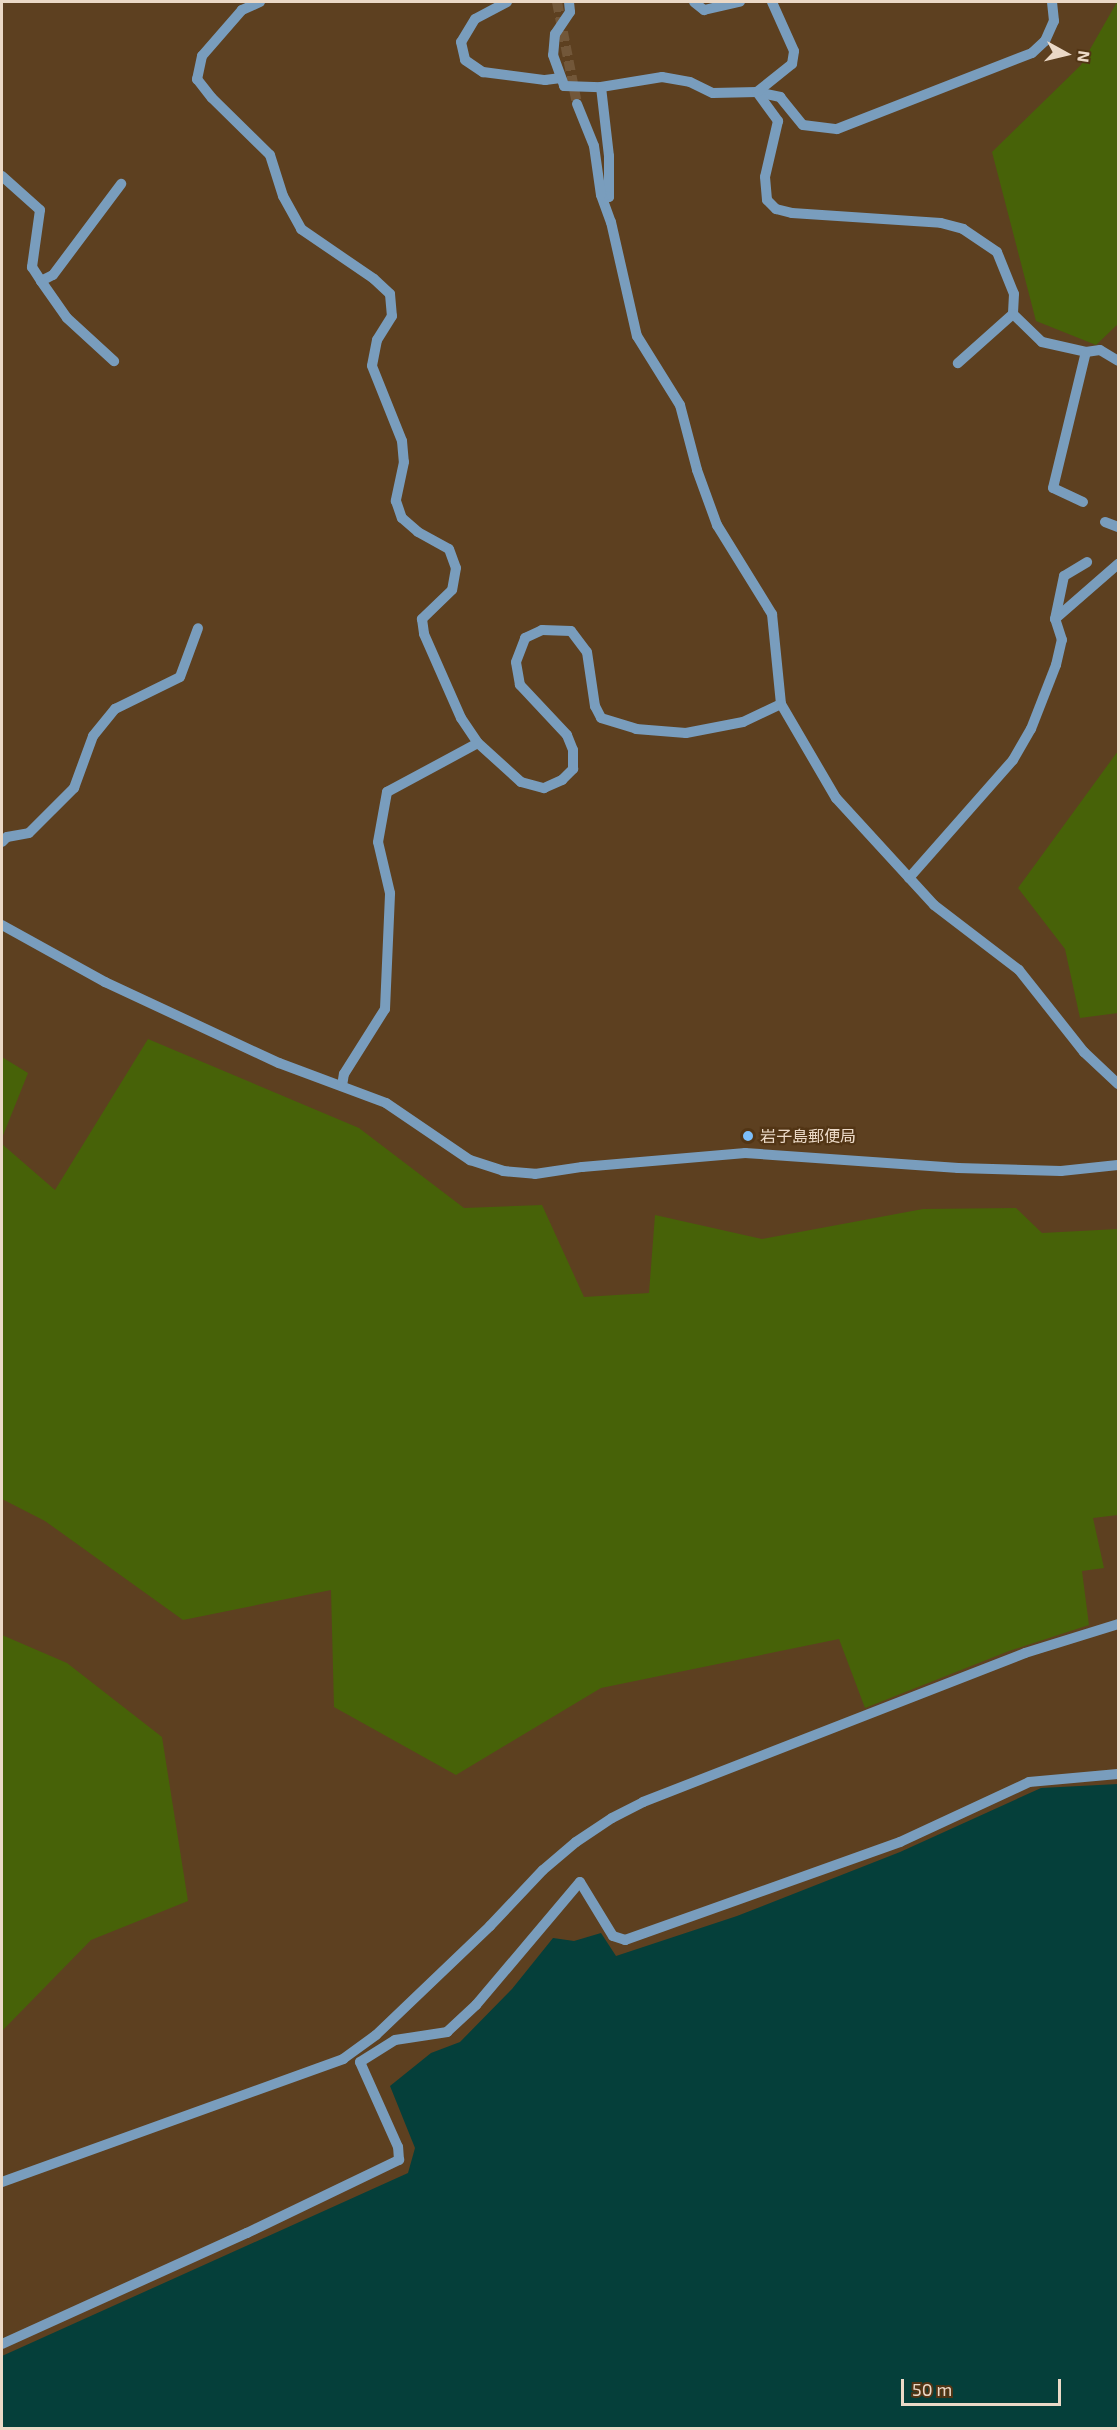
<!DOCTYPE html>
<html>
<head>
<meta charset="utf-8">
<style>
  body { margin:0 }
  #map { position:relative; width:1120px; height:2430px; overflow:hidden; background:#5d4020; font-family:"Exo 2","Noto Sans JP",sans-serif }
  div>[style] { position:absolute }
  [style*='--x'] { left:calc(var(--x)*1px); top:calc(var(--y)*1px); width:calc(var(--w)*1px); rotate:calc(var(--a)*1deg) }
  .green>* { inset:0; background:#476208 }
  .water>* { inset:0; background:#053f3a }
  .minor-tunnel>* { height:10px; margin-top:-5px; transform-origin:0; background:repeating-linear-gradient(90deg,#725739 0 10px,transparent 0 15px) }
  .minor>* { height:10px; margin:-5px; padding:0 5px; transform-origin:5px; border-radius:5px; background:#799dbd }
  .dots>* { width:16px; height:16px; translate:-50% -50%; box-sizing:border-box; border:3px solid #523515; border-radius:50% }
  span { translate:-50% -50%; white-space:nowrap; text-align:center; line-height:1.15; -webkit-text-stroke:4.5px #523515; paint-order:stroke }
  .poi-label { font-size:16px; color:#ebd9c7 }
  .left { translate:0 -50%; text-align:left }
  .frame { position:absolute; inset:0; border:3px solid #ebd9c7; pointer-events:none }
  .north { position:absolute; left:1036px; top:24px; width:60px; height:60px; -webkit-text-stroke:4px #523515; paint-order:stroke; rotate:98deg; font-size:16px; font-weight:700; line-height:24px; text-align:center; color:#ebd9c7 }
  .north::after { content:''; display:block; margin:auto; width:21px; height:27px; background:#ebd9c7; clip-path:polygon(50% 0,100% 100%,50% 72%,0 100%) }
  .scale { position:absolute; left:901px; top:2379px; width:160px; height:27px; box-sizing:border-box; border:3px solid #ebd9c7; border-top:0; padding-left:8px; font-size:18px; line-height:21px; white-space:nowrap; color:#ebd9c7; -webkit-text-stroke:4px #523515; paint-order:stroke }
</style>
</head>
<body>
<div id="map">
  <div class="green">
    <i style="clip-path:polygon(1117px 2px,1118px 324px,1096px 345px,1036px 321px,992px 152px,1081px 65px)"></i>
    <i style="clip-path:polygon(1118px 751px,1118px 1013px,1080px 1018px,1065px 949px,1018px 888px)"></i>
    <i style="clip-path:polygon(148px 1039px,359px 1128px,464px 1208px,542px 1205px,584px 1297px,649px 1293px,655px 1215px,762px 1239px,923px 1209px,1016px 1208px,1042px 1233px,1118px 1229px,1118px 1515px,1093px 1518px,1104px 1568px,1082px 1571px,1089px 1625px,1009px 1651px,865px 1708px,839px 1639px,601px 1688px,456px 1775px,334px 1707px,331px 1590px,183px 1620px,45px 1521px,2px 1499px,2px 1144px,55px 1190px)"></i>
    <i style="clip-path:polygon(2px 1057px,28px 1073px,2px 1138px)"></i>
    <i style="clip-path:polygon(2px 1635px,67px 1663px,162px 1737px,188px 1901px,91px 1940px,2px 2031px)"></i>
  </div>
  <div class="water">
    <i style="clip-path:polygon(1118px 1784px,1118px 2428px,2px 2428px,2px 2356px,408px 2173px,415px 2148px,390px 2086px,431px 2053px,460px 2042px,512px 1989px,553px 1938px,574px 1941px,601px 1933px,616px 1956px,737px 1916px,900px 1852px,1041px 1788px)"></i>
  </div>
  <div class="minor-tunnel">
    <i style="--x:557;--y:2;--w:104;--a:78.9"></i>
  </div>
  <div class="minor">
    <i style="--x:260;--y:2;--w:20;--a:156"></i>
    <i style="--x:242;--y:10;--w:61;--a:131"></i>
    <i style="--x:202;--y:56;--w:24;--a:102"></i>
    <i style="--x:197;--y:79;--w:24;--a:52"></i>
    <i style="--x:212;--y:98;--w:81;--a:44.5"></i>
    <i style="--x:270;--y:155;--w:43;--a:72.4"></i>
    <i style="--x:283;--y:196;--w:38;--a:61"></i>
    <i style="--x:301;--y:229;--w:88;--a:34.4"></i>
    <i style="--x:374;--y:279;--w:22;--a:43"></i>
    <i style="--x:390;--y:294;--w:22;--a:85"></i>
    <i style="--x:392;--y:316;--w:28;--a:122"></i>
    <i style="--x:377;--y:340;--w:26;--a:101"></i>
    <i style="--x:372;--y:366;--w:81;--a:68.2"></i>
    <i style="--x:402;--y:441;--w:21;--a:85"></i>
    <i style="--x:404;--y:462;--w:40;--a:102"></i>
    <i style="--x:396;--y:501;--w:18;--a:71"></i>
    <i style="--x:402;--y:518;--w:21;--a:41"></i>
    <i style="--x:418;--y:532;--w:35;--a:29"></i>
    <i style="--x:449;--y:549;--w:20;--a:70"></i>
    <i style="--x:456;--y:568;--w:22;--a:100"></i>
    <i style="--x:452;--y:590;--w:42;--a:136"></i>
    <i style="--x:422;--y:619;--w:15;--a:82"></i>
    <i style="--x:424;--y:634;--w:92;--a:66.2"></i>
    <i style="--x:461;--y:718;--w:30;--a:56"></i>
    <i style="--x:478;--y:743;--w:58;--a:42.2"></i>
    <i style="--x:521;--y:782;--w:24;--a:15"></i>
    <i style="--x:544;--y:788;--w:20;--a:-24"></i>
    <i style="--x:562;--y:780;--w:16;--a:-45"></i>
    <i style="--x:573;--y:769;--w:19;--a:-90"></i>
    <i style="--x:573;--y:750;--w:16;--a:-112"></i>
    <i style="--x:567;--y:735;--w:69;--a:-133.2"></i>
    <i style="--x:520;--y:685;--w:23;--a:-100"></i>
    <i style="--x:516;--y:662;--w:26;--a:-69"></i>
    <i style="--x:525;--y:638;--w:19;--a:-25"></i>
    <i style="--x:542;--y:630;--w:29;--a:2"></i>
    <i style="--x:571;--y:631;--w:26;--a:53"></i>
    <i style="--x:587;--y:652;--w:55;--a:81.6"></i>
    <i style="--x:595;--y:706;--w:13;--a:63"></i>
    <i style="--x:601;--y:718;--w:37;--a:17"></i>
    <i style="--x:636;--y:729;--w:50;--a:4.6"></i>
    <i style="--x:686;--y:733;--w:58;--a:-10.9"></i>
    <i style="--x:743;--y:722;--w:42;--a:-25.3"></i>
    <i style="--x:507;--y:2;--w:36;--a:152"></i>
    <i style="--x:475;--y:19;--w:27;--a:121"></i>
    <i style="--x:461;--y:42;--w:18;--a:77"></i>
    <i style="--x:465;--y:60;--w:22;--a:34"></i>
    <i style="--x:483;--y:72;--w:63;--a:7.4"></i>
    <i style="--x:545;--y:80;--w:16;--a:-7"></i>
    <i style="--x:569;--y:2;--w:10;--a:84"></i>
    <i style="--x:570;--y:12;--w:27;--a:124"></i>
    <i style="--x:555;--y:34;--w:21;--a:95"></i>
    <i style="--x:553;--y:55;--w:33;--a:70"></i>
    <i style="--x:564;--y:86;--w:37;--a:2"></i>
    <i style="--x:601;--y:87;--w:62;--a:-9.3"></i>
    <i style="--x:662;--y:77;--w:28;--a:10"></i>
    <i style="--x:690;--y:82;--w:25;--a:26"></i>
    <i style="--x:713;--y:93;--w:44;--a:-1.3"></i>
    <i style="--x:757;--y:92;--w:24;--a:12"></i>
    <i style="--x:780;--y:97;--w:36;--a:51"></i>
    <i style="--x:803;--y:125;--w:34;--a:7"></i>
    <i style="--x:837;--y:129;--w:209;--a:-21.3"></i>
    <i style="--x:1032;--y:53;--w:18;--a:-43"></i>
    <i style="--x:1045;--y:41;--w:22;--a:-66"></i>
    <i style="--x:1054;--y:21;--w:19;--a:-96"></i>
    <i style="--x:694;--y:2;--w:13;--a:39"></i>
    <i style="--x:704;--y:10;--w:37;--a:-13"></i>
    <i style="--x:601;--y:87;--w:69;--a:83.4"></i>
    <i style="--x:609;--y:156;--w:41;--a:90"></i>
    <i style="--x:609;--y:197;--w:8;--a:-166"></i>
    <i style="--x:601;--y:195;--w:29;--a:70"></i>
    <i style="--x:611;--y:222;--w:117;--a:77.2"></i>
    <i style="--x:637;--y:336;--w:81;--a:58.1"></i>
    <i style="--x:680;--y:405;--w:67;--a:75.3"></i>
    <i style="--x:697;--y:470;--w:59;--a:70"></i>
    <i style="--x:717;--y:525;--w:105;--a:58.3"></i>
    <i style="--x:772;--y:614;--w:90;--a:84.3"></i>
    <i style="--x:781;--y:704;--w:109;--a:59.7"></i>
    <i style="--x:836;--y:798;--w:145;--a:47.5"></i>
    <i style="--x:934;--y:905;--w:107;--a:37.4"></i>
    <i style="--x:1019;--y:970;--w:105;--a:51.6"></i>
    <i style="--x:1084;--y:1052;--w:47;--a:43.3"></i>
    <i style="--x:757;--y:92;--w:36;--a:54"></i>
    <i style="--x:778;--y:121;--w:57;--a:103.1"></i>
    <i style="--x:765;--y:177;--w:23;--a:85"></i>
    <i style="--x:767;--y:200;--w:13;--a:45"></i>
    <i style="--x:776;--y:209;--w:16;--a:14"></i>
    <i style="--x:792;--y:213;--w:149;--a:3.8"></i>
    <i style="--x:941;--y:223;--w:23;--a:15"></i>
    <i style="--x:963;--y:229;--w:41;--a:34.1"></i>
    <i style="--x:997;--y:252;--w:45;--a:68"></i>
    <i style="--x:1014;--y:294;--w:20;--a:93"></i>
    <i style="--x:1013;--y:314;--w:74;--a:138.3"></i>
    <i style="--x:757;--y:92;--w:45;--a:-38.7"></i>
    <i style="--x:792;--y:64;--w:13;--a:-81"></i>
    <i style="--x:794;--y:51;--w:54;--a:-114.2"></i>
    <i style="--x:577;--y:104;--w:45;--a:68"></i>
    <i style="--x:594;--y:146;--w:49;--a:81.9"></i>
    <i style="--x:2;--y:176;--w:51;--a:41.8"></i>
    <i style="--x:40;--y:210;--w:58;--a:98"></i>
    <i style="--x:32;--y:267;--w:17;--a:57"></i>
    <i style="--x:41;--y:281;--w:13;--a:-27"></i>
    <i style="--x:53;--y:275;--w:114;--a:-53.2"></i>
    <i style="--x:41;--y:281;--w:45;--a:54.9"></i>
    <i style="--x:67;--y:318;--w:64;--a:42.5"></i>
    <i style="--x:1013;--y:314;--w:40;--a:44"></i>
    <i style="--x:1042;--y:342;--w:45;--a:12.8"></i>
    <i style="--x:1086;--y:352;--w:14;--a:-8"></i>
    <i style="--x:1100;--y:350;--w:21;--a:31"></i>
    <i style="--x:1083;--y:502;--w:33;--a:-155"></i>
    <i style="--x:1053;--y:488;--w:140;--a:-76.4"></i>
    <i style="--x:1105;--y:522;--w:14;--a:21"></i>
    <i style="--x:1055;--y:619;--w:44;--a:-78.2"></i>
    <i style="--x:1064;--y:576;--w:27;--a:-31"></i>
    <i style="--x:2;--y:842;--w:7;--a:-45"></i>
    <i style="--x:7;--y:837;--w:22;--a:-10"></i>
    <i style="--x:29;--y:833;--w:64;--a:-45"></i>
    <i style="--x:74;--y:788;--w:55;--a:-69.9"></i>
    <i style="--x:93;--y:736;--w:35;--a:-51"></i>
    <i style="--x:115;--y:709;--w:72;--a:-26.2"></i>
    <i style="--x:180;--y:677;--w:52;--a:-69.8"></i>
    <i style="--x:909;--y:878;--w:157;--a:-48.6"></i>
    <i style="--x:1013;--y:760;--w:36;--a:-60"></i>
    <i style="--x:1031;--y:729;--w:69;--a:-68.7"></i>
    <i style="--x:1056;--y:665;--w:26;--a:-77"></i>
    <i style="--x:1062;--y:640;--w:22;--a:-108"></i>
    <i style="--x:1055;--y:619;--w:84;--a:-41.1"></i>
    <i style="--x:2;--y:925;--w:118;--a:29"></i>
    <i style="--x:105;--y:982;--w:192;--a:25"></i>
    <i style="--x:279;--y:1063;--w:114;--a:20.5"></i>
    <i style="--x:386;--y:1103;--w:102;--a:34.2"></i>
    <i style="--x:470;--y:1160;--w:35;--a:18"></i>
    <i style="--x:503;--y:1171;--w:32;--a:5"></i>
    <i style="--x:535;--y:1174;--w:48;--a:-8.5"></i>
    <i style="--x:582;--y:1167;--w:164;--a:-4.9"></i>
    <i style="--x:745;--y:1153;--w:214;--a:4"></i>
    <i style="--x:958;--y:1168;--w:103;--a:1.7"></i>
    <i style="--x:1061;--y:1171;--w:57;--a:-6"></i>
    <i style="--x:342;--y:1086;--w:12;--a:-81"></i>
    <i style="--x:344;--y:1074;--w:77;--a:-57.8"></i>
    <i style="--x:385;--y:1009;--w:116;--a:-87.5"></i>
    <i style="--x:390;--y:893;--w:52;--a:-103.2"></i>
    <i style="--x:378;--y:842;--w:51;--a:-79.8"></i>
    <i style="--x:387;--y:792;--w:103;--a:-28.3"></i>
    <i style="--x:2;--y:2182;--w:363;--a:-19.8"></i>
    <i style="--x:343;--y:2059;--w:41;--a:-36"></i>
    <i style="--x:376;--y:2035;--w:158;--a:-43.7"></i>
    <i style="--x:490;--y:1926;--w:77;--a:-46.6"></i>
    <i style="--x:543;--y:1870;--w:43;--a:-40.3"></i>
    <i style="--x:576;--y:1842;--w:43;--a:-33.7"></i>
    <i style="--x:612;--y:1818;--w:35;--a:-27"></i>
    <i style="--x:643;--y:1802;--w:410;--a:-21.3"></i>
    <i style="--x:1025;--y:1653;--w:97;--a:-17.3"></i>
    <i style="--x:2;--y:2344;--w:269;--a:-24.4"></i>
    <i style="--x:247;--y:2233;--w:169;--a:-25.7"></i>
    <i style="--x:399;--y:2160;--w:13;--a:-94"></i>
    <i style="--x:398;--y:2147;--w:93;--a:-114.1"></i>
    <i style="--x:360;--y:2062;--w:41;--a:-32.2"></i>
    <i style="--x:395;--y:2040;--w:53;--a:-8.7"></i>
    <i style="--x:447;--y:2032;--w:40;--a:-43"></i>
    <i style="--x:476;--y:2005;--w:161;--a:-49.8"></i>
    <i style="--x:580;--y:1882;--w:63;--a:58.6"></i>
    <i style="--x:613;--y:1936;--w:13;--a:18"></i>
    <i style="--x:625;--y:1940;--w:292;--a:-19.6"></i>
    <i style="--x:900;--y:1842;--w:142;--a:-24.9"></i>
    <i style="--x:1029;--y:1782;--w:89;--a:-5.1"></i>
  </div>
  <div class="dots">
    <i style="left:748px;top:1136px;background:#7cbef9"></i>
  </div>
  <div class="poi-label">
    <span class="left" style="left:760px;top:1136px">岩子島郵便局</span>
  </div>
  <div class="frame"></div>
  <div class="north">N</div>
  <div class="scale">50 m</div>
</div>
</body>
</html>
